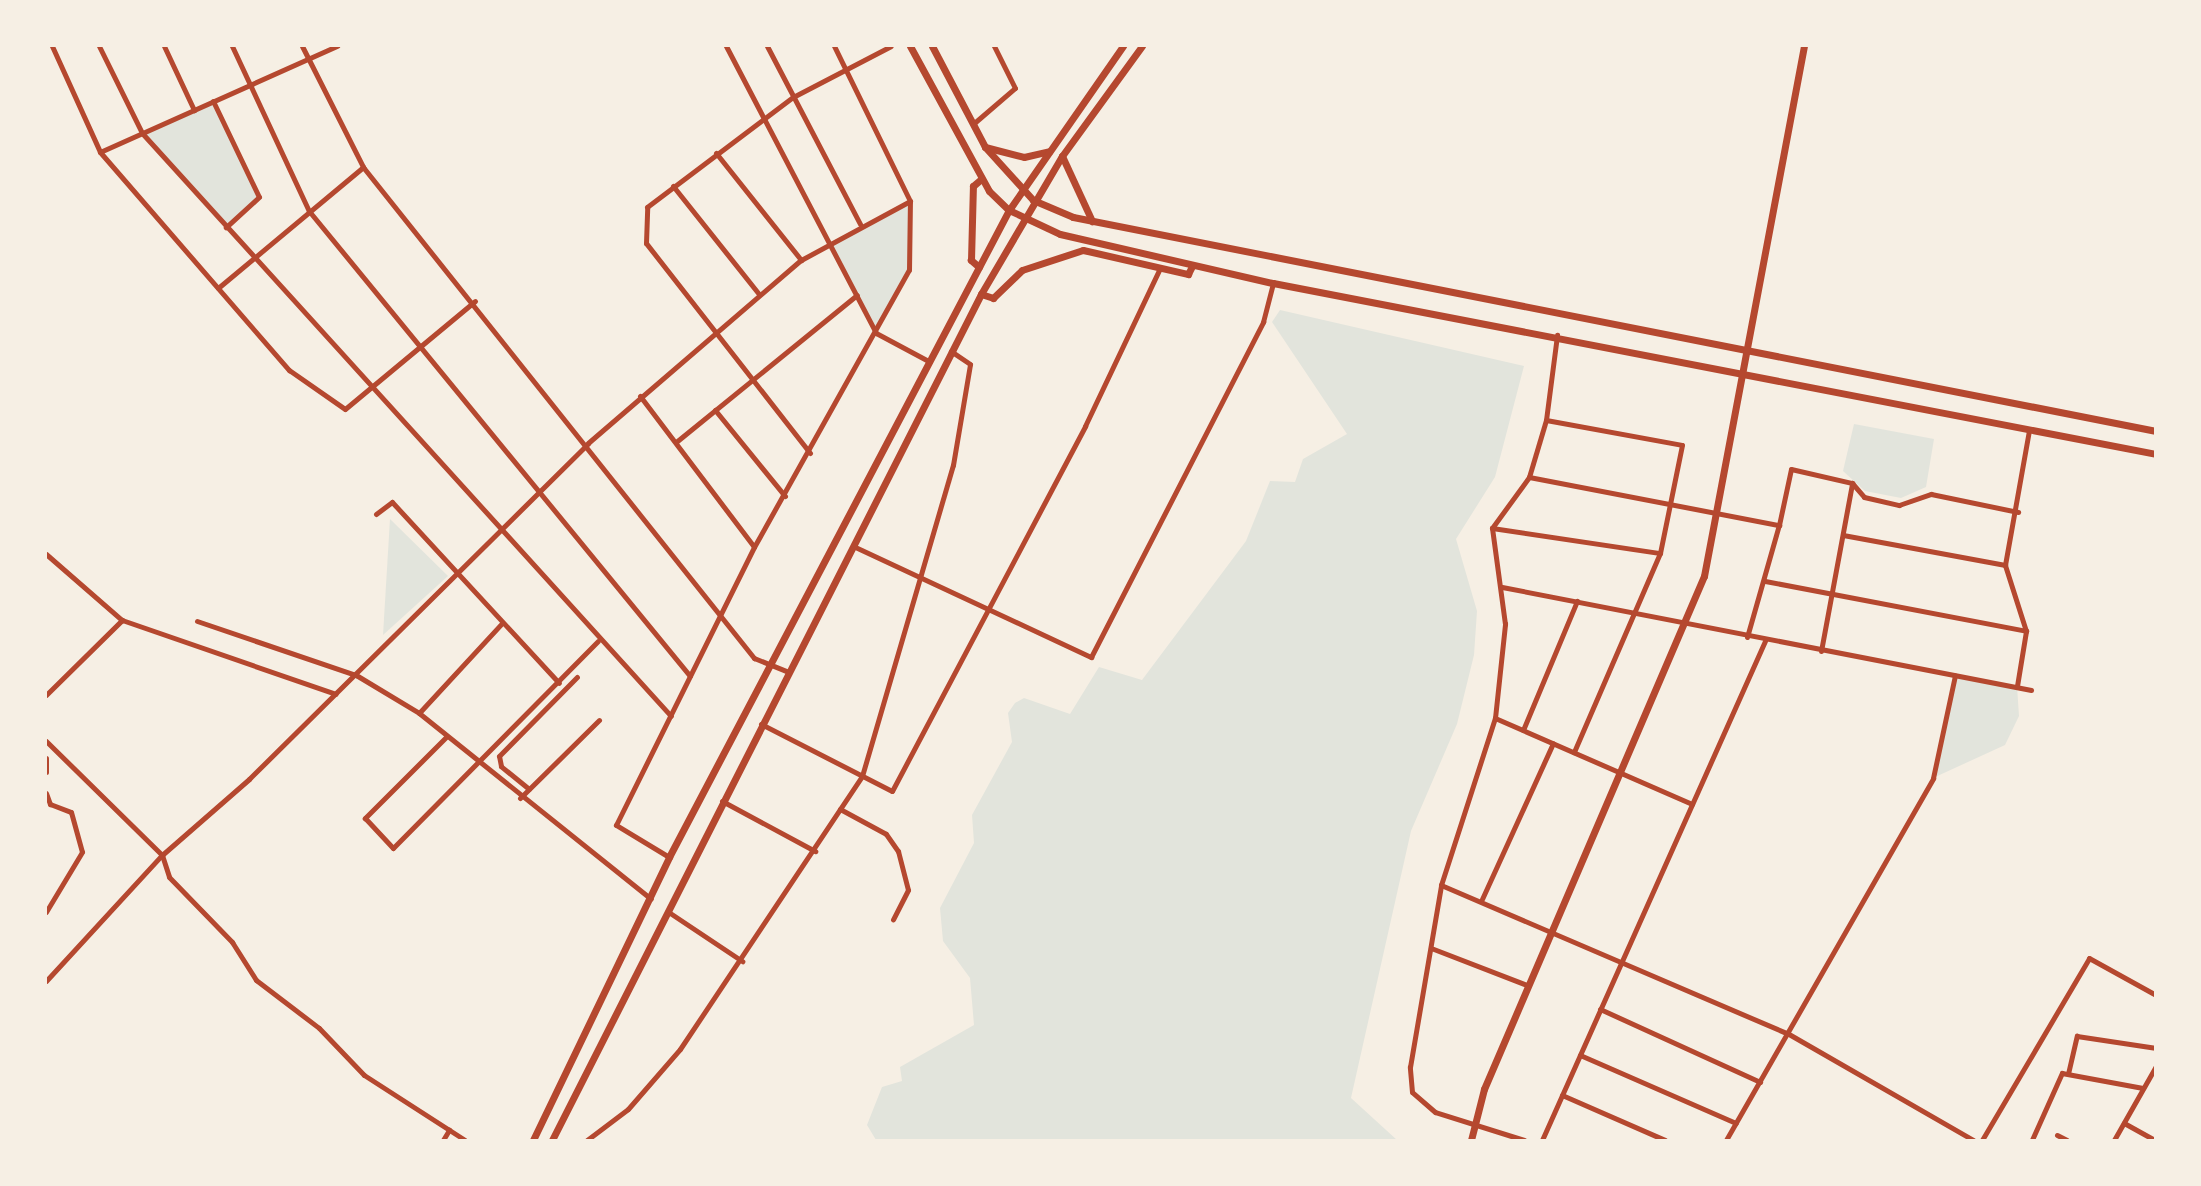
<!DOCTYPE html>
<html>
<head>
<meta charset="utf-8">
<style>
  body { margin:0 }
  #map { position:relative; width:2201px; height:1186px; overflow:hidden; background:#f6efe4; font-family:Barlow,sans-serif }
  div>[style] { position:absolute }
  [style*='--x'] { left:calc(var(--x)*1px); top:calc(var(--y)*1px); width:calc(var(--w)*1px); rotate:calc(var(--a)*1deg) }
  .green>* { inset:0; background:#e2e4dc }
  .pedestrian>* { height:4.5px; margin:-2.25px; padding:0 2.25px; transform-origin:2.25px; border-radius:2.25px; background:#b5482f }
  .minor>* { height:5px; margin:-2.5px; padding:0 2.5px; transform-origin:2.5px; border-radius:2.5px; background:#b5482f }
  .tertiary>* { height:7px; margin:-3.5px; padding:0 3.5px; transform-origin:3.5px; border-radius:3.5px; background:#b5482f }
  span { translate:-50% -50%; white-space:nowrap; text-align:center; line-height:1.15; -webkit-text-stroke:6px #f6efe4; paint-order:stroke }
  .frame { position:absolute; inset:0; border:47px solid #f6efe4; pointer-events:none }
</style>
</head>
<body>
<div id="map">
  <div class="green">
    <i style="clip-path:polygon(213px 101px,259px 197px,226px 226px,142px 133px)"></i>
    <i style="clip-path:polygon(910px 201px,909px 270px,876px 333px,829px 243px)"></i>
    <i style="clip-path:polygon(1280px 310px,1524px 366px,1495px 477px,1456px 539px,1477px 611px,1474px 655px,1457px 724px,1411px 831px,1351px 1098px,1397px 1140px,876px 1140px,867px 1125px,882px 1087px,902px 1081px,900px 1067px,974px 1025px,970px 978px,943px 941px,940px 908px,974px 843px,972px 815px,1012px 742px,1008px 713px,1015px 703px,1024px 698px,1070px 714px,1099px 667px,1142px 680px,1246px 541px,1270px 481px,1295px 482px,1303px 459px,1347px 434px,1272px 322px)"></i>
    <i style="clip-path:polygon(1854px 424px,1934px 439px,1926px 487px,1901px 498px,1865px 491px,1843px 471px)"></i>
    <i style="clip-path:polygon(390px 519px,448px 576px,383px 635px)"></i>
    <i style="clip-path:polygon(1955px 675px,2017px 686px,2019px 716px,2005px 745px,1933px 778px)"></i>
  </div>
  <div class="pedestrian">
    <i style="--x:2068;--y:1074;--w:39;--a:-77"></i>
    <i style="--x:2077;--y:1036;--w:80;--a:8.6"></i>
    <i style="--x:2032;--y:1140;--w:73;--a:-65.9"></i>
    <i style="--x:2062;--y:1073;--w:82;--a:10.5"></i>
  </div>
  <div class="minor">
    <i style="--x:52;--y:46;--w:116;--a:65.6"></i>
    <i style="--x:100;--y:152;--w:289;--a:49.1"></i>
    <i style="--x:289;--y:370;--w:68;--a:34.9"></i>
    <i style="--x:345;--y:409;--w:169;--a:-39.7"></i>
    <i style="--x:99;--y:46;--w:97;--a:63.7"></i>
    <i style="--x:142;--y:133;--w:787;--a:47.78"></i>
    <i style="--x:164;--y:46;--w:71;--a:64.9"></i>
    <i style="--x:232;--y:46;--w:182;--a:65"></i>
    <i style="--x:309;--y:211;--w:601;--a:50.67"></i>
    <i style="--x:302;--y:46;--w:136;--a:63.2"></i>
    <i style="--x:363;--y:167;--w:628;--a:51.47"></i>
    <i style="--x:754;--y:658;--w:37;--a:22"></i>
    <i style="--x:726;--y:46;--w:324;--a:62.4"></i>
    <i style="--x:876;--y:333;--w:61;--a:28.2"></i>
    <i style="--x:767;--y:46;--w:201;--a:62.4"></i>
    <i style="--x:213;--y:101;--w:106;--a:64.4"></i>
    <i style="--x:259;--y:197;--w:45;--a:137.7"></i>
    <i style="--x:973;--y:124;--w:55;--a:-40.6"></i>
    <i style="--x:1015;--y:88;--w:47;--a:-116.6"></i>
    <i style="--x:100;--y:152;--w:260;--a:-24.1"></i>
    <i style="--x:716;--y:153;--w:137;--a:51.5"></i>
    <i style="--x:673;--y:186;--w:137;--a:51.5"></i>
    <i style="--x:218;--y:288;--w:189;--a:-39.8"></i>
    <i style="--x:640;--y:396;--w:189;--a:52.9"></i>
    <i style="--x:715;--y:410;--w:111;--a:50.9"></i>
    <i style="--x:1546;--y:420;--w:138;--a:10.4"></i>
    <i style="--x:1682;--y:445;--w:110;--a:101.5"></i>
    <i style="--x:1660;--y:553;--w:217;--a:113.4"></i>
    <i style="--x:676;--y:442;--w:233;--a:-39.1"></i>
    <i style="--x:810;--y:453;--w:266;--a:-128"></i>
    <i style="--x:646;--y:243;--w:36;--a:-88"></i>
    <i style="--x:647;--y:207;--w:183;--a:-37"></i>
    <i style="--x:793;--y:97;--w:110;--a:-27.5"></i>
    <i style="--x:1529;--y:477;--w:255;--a:10.9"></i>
    <i style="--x:1779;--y:525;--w:57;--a:-77.9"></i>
    <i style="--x:1791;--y:469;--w:63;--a:12.9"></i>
    <i style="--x:1852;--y:483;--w:18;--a:49"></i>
    <i style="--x:1864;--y:497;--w:36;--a:13"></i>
    <i style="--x:1899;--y:505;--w:34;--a:-19"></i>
    <i style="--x:1931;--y:494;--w:89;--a:11.7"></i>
    <i style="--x:376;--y:514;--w:20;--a:-37"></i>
    <i style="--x:392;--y:502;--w:246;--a:47.3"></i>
    <i style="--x:1492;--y:528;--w:170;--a:8.5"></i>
    <i style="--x:1843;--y:535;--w:165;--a:10.5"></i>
    <i style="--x:853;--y:546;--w:263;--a:25"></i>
    <i style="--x:1091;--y:657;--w:377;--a:-62.8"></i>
    <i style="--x:1263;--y:322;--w:40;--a:-75.6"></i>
    <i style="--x:46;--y:554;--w:101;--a:41"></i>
    <i style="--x:122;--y:620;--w:226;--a:19.1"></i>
    <i style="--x:1765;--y:581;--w:266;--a:10.8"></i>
    <i style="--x:1502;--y:587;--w:539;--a:11.02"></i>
    <i style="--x:197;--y:621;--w:168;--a:18.8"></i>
    <i style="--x:356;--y:675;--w:74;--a:31.1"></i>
    <i style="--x:419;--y:713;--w:297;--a:38.7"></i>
    <i style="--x:1747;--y:637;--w:116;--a:-74.1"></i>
    <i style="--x:1821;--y:651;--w:171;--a:-79.5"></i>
    <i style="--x:2017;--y:686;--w:56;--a:-80.7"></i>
    <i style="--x:2026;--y:631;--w:69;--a:-107.7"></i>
    <i style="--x:2005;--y:565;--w:137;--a:-79.9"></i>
    <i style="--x:46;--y:695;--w:107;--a:-44.6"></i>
    <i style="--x:419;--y:713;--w:122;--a:-47.3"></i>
    <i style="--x:1495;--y:718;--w:215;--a:23.6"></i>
    <i style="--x:761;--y:724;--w:147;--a:27.1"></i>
    <i style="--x:892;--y:791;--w:413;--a:-62.1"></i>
    <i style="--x:1085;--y:426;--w:175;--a:-64.6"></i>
    <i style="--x:1523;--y:730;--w:140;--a:-67.3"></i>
    <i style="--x:446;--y:737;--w:115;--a:135"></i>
    <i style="--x:365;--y:818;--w:41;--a:47"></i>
    <i style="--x:393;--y:848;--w:291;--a:-45.3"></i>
    <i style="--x:46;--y:741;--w:163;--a:44.5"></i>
    <i style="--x:162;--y:855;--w:23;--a:72"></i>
    <i style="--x:169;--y:877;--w:91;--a:45.9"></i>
    <i style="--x:232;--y:942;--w:45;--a:57.7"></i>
    <i style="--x:256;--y:980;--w:79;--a:37.3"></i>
    <i style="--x:319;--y:1028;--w:65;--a:46.2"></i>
    <i style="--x:364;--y:1075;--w:120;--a:32.8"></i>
    <i style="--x:46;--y:758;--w:14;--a:90"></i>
    <i style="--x:529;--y:789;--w:36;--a:-141"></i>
    <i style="--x:501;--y:766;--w:10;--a:-101"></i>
    <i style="--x:499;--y:756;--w:111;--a:-45.4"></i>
    <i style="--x:46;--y:793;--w:12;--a:70"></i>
    <i style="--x:50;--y:804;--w:22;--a:21"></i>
    <i style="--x:71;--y:812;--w:41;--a:74.6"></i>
    <i style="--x:82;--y:852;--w:70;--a:121"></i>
    <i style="--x:520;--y:798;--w:111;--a:-44.6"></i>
    <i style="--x:722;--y:801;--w:106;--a:28.3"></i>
    <i style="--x:840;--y:809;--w:52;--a:28.5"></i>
    <i style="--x:886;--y:834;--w:21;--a:55"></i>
    <i style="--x:898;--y:851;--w:40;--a:75.6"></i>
    <i style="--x:908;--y:890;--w:33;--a:117"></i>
    <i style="--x:669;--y:857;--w:62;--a:-148.9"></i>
    <i style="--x:616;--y:825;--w:310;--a:-63.6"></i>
    <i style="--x:754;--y:547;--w:317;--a:-60.8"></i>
    <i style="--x:909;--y:270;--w:69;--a:-89.2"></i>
    <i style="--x:910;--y:201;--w:173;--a:-116.1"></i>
    <i style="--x:1441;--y:885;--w:376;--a:23.2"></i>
    <i style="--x:1787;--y:1033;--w:215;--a:29.9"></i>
    <i style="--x:1482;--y:899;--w:171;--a:-65.5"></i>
    <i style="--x:670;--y:913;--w:87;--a:33.7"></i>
    <i style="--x:1431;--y:948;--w:103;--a:21.1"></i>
    <i style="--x:46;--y:981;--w:171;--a:-47.4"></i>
    <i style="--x:162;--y:855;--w:116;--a:-41.1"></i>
    <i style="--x:249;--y:779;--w:477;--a:-44.7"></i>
    <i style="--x:588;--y:443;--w:281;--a:-40.7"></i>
    <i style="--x:801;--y:260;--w:124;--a:-28.4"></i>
    <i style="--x:1600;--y:1009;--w:176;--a:24.5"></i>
    <i style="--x:1580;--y:1055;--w:170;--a:23.6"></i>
    <i style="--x:1562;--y:1095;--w:112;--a:23.6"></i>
    <i style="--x:2124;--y:1123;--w:35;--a:29"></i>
    <i style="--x:2057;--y:1135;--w:11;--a:27"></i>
    <i style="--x:443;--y:1140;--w:12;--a:-59"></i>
    <i style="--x:587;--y:1140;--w:51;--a:-37.1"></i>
    <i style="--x:628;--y:1109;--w:79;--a:-49.1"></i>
    <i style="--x:680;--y:1049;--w:328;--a:-56.3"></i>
    <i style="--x:862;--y:776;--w:324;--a:-73.7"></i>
    <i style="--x:953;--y:465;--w:102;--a:-80.4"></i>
    <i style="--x:970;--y:364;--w:23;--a:-146"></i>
    <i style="--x:1524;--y:1140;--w:93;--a:-162.5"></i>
    <i style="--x:1435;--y:1112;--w:30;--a:-139"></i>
    <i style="--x:1412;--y:1092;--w:25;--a:-95"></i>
    <i style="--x:1410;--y:1067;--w:185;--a:-80.3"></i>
    <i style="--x:1441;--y:885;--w:176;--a:-72.1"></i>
    <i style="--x:1495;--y:718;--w:95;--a:-83.9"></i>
    <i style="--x:1505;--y:624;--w:97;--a:-97.7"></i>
    <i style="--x:1492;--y:528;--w:63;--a:-54"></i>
    <i style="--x:1529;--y:477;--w:59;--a:-73.4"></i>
    <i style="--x:1546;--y:420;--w:86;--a:-82.6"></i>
    <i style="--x:1542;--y:1140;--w:547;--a:-65.92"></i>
    <i style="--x:1726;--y:1140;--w:417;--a:-60.2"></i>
    <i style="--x:1933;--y:778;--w:105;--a:-77.9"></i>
    <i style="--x:1982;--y:1140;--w:211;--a:-59.5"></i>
    <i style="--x:2089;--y:958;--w:77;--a:28.9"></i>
    <i style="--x:2114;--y:1140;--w:85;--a:-60.4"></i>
  </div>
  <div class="tertiary">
    <i style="--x:910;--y:46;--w:165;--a:61.4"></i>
    <i style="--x:989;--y:191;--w:28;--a:44"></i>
    <i style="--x:1009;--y:210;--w:56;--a:25.2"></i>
    <i style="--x:1060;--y:234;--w:219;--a:13"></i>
    <i style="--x:1273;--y:283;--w:899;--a:10.96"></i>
    <i style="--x:932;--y:46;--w:114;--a:62.3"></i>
    <i style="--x:985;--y:147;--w:72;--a:47.8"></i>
    <i style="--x:1033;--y:200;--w:43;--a:23"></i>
    <i style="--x:1073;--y:217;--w:1104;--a:11.18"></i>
    <i style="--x:985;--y:147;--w:40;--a:14.4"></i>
    <i style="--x:1024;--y:157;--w:26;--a:-13"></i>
    <i style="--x:1062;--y:156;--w:72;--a:65.2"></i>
    <i style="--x:979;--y:267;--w:11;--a:-139"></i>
    <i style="--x:971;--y:260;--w:74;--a:-88.5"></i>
    <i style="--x:973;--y:186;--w:11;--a:-41"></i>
    <i style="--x:981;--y:294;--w:13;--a:18"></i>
    <i style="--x:993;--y:298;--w:40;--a:-44"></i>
    <i style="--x:1022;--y:270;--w:64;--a:-18.2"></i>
    <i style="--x:1083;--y:250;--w:108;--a:12.9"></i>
    <i style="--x:1188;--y:274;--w:9;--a:-63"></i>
    <i style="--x:533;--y:1140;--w:314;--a:-64.3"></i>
    <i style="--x:669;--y:857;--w:731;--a:-62.28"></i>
    <i style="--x:1009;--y:210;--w:200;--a:-55.2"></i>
    <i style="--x:552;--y:1140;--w:949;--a:-63.11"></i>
    <i style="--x:981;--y:294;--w:160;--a:-59.6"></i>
    <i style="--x:1062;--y:156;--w:136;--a:-54"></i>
    <i style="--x:1471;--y:1140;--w:53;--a:-75.7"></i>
    <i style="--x:1484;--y:1089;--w:558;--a:-66.79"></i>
    <i style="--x:1704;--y:576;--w:539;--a:-79.32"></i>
  </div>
  <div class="frame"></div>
</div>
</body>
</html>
